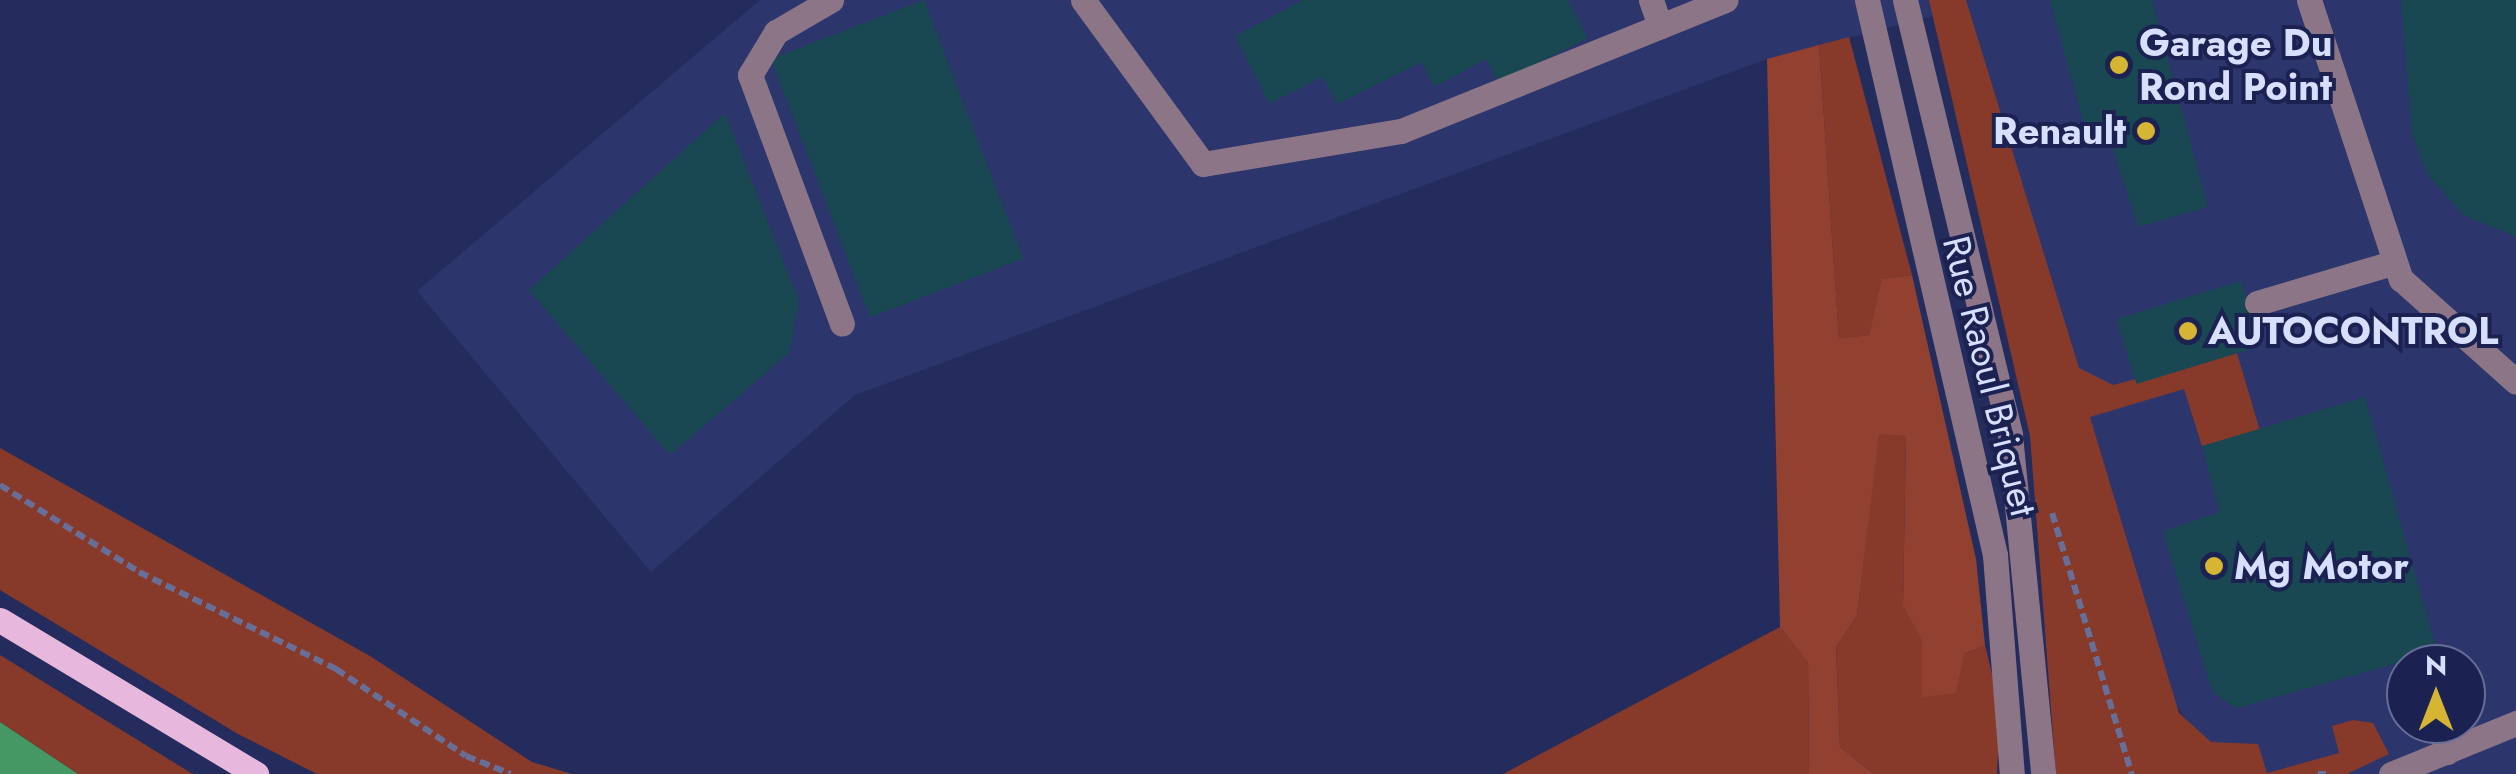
<!DOCTYPE html>
<html>
<head>
<meta charset="utf-8">
<style>
  body { margin:0 }
  #map { position:relative; width:2516px; height:774px; overflow:hidden; background:#242c5d; font-family:Jost,sans-serif }
  div>[style] { position:absolute }
  [style*='--x'] { left:calc(var(--x)*1px); top:calc(var(--y)*1px); width:calc(var(--w)*1px); rotate:calc(var(--a)*1deg) }
  .built>* { inset:0; background:#2c356c }
  .green>* { inset:0; background:#873a29 }
  .forest>* { inset:0; background:#924130 }
  .water>* { inset:0; background:#459763 }
  .building>* { inset:0; background:#1a4852; transform-origin:0 0 }
  .path>* { height:6px; margin-top:-3px; transform-origin:0; background:repeating-linear-gradient(90deg,#676f99 0 10px,transparent 0 15px) }
  .minor>* { height:25px; margin:-12.5px; padding:0 12.5px; transform-origin:12.5px; border-radius:12.5px; background:#8c7587 }
  .major>* { height:25px; margin:-12.5px; padding:0 12.5px; transform-origin:12.5px; border-radius:12.5px; background:#e7b7dd }
  .dots>* { width:28px; height:28px; translate:-50% -50%; box-sizing:border-box; border:5px solid #1b2252; border-radius:50% }
  span { translate:-50% -50%; white-space:nowrap; text-align:center; line-height:1.15; -webkit-text-stroke:8px #1b2252; paint-order:stroke }
  .poi-label { font-size:38px; color:#d6dffe; font-weight:700 }
  .left { translate:0 -50%; text-align:left }
  .right { translate:-100% -50%; text-align:right }
  .street-label { font-size:38px; color:#d6dffe }
  .north { position:absolute; left:2386px; top:644px; width:100px; height:100px; box-sizing:border-box; background:#1b2252; border:2px solid #666e97; border-radius:50%; rotate:0deg; font-size:28px; font-weight:700; line-height:40px; text-align:center; color:#d6dffe }
  .north::after { content:''; display:block; margin:auto; width:35px; height:45px; background:#d6b534; clip-path:polygon(50% 0,100% 100%,50% 72%,0 100%) }
</style>
</head>
<body>
<div id="map">
  <div class="built">
    <i style="clip-path:polygon(evenodd,760px 0,2516px 0,2516px 774px,2211px 774px,2195px 732px,2171px 698px,1967px 7px,1767px 59px,855px 395px,651px 572px,417px 291px,760px 0,2406px 664px,2466px 664px,2466px 724px,2406px 724px,2406px 664px)"></i>
  </div>
  <div class="green">
    <i style="clip-path:polygon(1929px 0,1966px 0,2079px 368px,2113px 385px,2237px 353px,2260px 431px,2202px 446px,2184px 389px,2090px 417px,2179px 713px,2211px 742px,2258px 744px,2267px 773px,2339px 753px,2332px 726px,2353px 720px,2373px 723px,2389px 754px,2347px 774px,2056px 774px,2030px 436px)"></i>
    <i style="clip-path:polygon(1849px 37px,1912px 275px,1883px 279px,1869px 335px,1839px 340px,1819px 45px)"></i>
    <i style="clip-path:polygon(1878px 433px,1906px 436px,1903px 604px,1922px 641px,1922px 697px,1964px 654px,1985px 645px,2000px 708px,1997px 774px,1874px 774px,1840px 747px,1836px 647px,1857px 616px)"></i>
    <i style="clip-path:polygon(0 448px,370px 656px,532px 762px,572px 774px,317px 774px,238px 734px,0 590px)"></i>
    <i style="clip-path:polygon(1780px 627px,1808px 661px,1809px 774px,1503px 774px)"></i>
    <i style="clip-path:polygon(0 655px,191px 773px,194px 774px,78px 774px,0 722px)"></i>
  </div>
  <div class="forest">
    <i style="clip-path:polygon(1819px 45px,1839px 339px,1869px 335px,1882px 279px,1912px 275px,1976px 559px,1985px 645px,1964px 654px,1956px 693px,1922px 697px,1922px 641px,1903px 605px,1906px 436px,1879px 434px,1857px 616px,1836px 647px,1840px 747px,1874px 774px,1809px 774px,1808px 662px,1780px 627px,1767px 59px)"></i>
  </div>
  <div class="water">
    <i style="clip-path:polygon(0 722px,78px 774px,0 774px)"></i>
  </div>
  <div class="building">
    <i style="left:924px;top:0;width:277px;height:164px;rotate:69deg"></i>
    <i style="clip-path:polygon(1303px 0,1568px 0,1588px 38px,1499px 83px,1486px 59px,1434px 87px,1422px 62px,1337px 104px,1323px 77px,1269px 103px,1235px 36px)"></i>
    <i style="clip-path:polygon(2050px 0,2152px 0,2208px 207px,2138px 227px,2113px 148px,2086px 131px)"></i>
    <i style="clip-path:polygon(2401px 0,2516px 0,2516px 237px,2464px 215px,2427px 174px,2412px 133px)"></i>
    <i style="clip-path:polygon(725px 113px,799px 301px,789px 353px,670px 455px,529px 290px)"></i>
    <i style="left:2241px;top:281px;width:68px;height:130px;rotate:73deg"></i>
    <i style="clip-path:polygon(2365px 397px,2437px 652px,2237px 708px,2213px 693px,2163px 531px,2220px 512px,2202px 446px)"></i>
  </div>
  <div class="path">
    <i style="--x:0;--y:485;--w:164;--a:32"></i>
    <i style="--x:139;--y:572;--w:220;--a:26.2"></i>
    <i style="--x:336;--y:669;--w:156;--a:33.8"></i>
    <i style="--x:466;--y:756;--w:48;--a:21.8"></i>
    <i style="--x:2052;--y:513;--w:273;--a:73"></i>
    <i style="--x:2318;--y:774;--w:8;--a:0"></i>
  </div>
  <div class="minor">
    <i style="--x:831;--y:0;--w:64;--a:149.8"></i>
    <i style="--x:776;--y:32;--w:50;--a:121.2"></i>
    <i style="--x:750;--y:75;--w:265;--a:69.7"></i>
    <i style="--x:1083;--y:0;--w:203;--a:53.8"></i>
    <i style="--x:1203;--y:164;--w:201;--a:-9.5"></i>
    <i style="--x:1401;--y:131;--w:350;--a:-22"></i>
    <i style="--x:1651;--y:0;--w:28;--a:71"></i>
    <i style="--x:1867;--y:0;--w:570;--a:77.01"></i>
    <i style="--x:1995;--y:555;--w:220;--a:85.6"></i>
    <i style="--x:1905;--y:0;--w:447;--a:76.4"></i>
    <i style="--x:2010;--y:435;--w:341;--a:84.4"></i>
    <i style="--x:2309;--y:0;--w:294;--a:71.8"></i>
    <i style="--x:2401;--y:279;--w:154;--a:41.8"></i>
    <i style="--x:2257;--y:303;--w:141;--a:-16.5"></i>
    <i style="--x:2440;--y:724;--w:29;--a:76"></i>
    <i style="--x:2391;--y:774;--w:135;--a:-22.2"></i>
  </div>
  <div class="major">
    <i style="--x:0;--y:620;--w:299;--a:31"></i>
  </div>
  <div class="dots">
    <i style="left:2119px;top:65px;background:#d6b534"></i>
    <i style="left:2146px;top:131px;background:#d6b534"></i>
    <i style="left:2188px;top:331px;background:#d6b534"></i>
    <i style="left:2214px;top:566px;background:#d6b534"></i>
  </div>
  <div class="poi-label">
    <span class="left" style="left:2139px;top:65px">Garage Du<br>Rond Point</span>
    <span class="right" style="left:2126px;top:131px">Renault</span>
    <span class="left" style="left:2208px;top:331px">AUTOCONTROL</span>
    <span class="left" style="left:2234px;top:566px">Mg Motor</span>
  </div>
  <div class="street-label">
    <span style="left:1990px;top:376px;rotate:76deg">Rue Raoul Briquet</span>
  </div>
  <div class="north">N</div>
</div>
</body>
</html>
